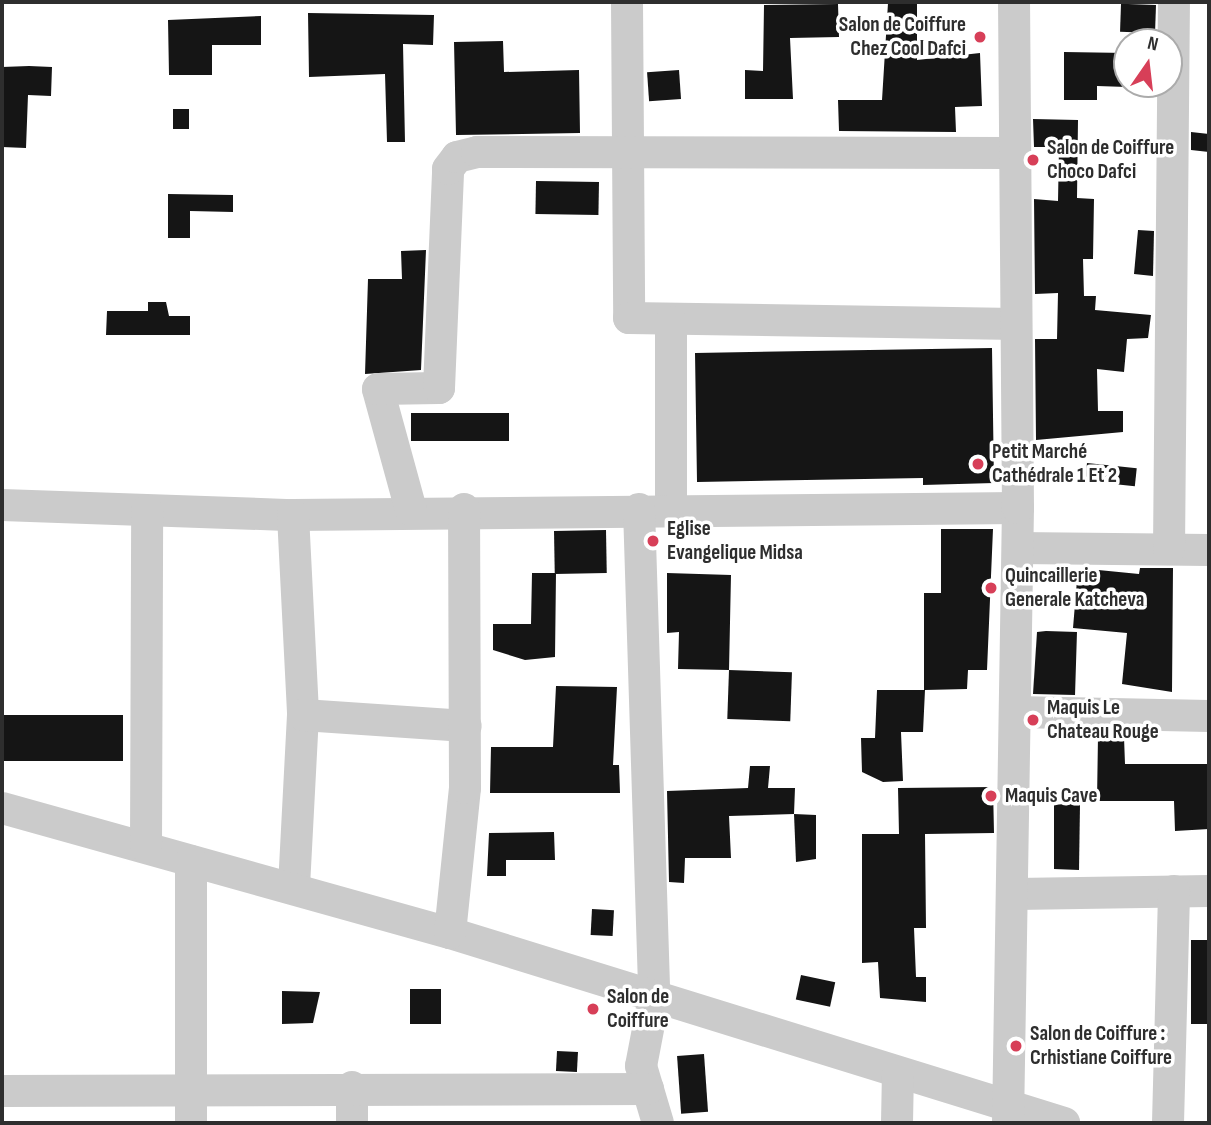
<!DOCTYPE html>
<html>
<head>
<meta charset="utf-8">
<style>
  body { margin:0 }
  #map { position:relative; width:1211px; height:1125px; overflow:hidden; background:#fff; font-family:"Sofia Sans Condensed",sans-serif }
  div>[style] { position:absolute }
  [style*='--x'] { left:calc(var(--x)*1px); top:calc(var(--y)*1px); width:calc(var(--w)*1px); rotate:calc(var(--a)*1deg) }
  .building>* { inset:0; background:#151515; transform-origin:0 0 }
  .minor>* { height:32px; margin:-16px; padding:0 16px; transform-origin:16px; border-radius:16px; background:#cbcbcb }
  .dots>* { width:19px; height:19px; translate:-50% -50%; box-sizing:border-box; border:4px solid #fff; border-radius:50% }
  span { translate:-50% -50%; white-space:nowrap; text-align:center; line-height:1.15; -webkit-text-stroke:7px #fff; paint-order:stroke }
  .poi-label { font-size:21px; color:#2e2e2e; font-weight:700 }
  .right { translate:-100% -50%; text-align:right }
  .left { translate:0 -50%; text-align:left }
  .frame { position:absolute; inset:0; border:4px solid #2e2e2e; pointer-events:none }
  .north { position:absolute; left:1113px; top:28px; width:70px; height:70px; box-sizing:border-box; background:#fff; border:2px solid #ababab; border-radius:50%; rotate:14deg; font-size:19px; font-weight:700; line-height:28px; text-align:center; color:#2e2e2e }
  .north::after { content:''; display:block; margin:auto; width:24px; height:32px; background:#d73f58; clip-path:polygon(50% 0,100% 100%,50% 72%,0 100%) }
</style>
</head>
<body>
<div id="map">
  <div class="building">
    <i style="clip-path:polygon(888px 3px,917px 3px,917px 60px,980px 53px,982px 106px,955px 107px,956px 132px,839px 131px,838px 100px,882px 100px)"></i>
    <i style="clip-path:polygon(838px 4px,839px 37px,790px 38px,793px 99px,745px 99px,745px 70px,763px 71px,764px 5px)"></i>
    <i style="left:1156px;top:5px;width:28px;height:35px;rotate:92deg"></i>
    <i style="clip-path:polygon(308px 13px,434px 15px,433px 45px,403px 44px,405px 142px,387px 142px,385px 74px,309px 77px)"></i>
    <i style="clip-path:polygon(261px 16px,261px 45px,212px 45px,212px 75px,169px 75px,168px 20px)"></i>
    <i style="clip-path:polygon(503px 41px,504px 72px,579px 70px,580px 133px,456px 135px,454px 42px)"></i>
    <i style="clip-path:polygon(1064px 52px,1127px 53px,1127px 87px,1097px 86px,1097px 100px,1064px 100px)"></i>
    <i style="clip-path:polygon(29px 66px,52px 67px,51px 96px,28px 95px,26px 148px,2px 147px,2px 67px)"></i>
    <i style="left:679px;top:70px;width:29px;height:32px;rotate:86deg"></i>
    <i style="left:173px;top:109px;width:16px;height:20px"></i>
    <i style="clip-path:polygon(1033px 119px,1078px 120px,1077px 198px,1094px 199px,1093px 259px,1083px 259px,1084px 296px,1096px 296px,1095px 310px,1151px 315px,1148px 338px,1127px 339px,1124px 372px,1097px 369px,1098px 411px,1123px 411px,1123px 432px,1036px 440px,1035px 339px,1057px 339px,1058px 293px,1035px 294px,1034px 199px,1058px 201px,1059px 147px,1034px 147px)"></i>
    <i style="clip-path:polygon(1191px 132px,1209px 134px,1209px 152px,1191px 150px)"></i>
    <i style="left:536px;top:181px;width:63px;height:33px;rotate:1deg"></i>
    <i style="clip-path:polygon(168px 194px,233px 195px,233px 212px,190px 211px,190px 238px,168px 238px)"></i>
    <i style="clip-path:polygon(1138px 230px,1154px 231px,1153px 276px,1134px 274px)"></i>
    <i style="clip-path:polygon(426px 250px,421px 370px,365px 374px,368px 279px,402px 279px,401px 251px)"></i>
    <i style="clip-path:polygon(148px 302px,166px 302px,169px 316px,190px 316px,190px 335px,106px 335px,107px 311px,148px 311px)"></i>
    <i style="clip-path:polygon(992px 348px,994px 483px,923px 485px,923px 478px,697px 482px,695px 353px)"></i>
    <i style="left:411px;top:413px;width:98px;height:28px"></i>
    <i style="left:1087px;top:463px;width:50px;height:18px;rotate:6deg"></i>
    <i style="clip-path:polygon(941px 529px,993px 529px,987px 670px,968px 670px,967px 689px,925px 690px,923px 732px,901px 732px,903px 781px,883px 782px,862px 772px,861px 738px,875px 738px,877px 690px,924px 690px,924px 593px,941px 593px)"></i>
    <i style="left:606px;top:530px;width:43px;height:52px;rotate:89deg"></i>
    <i style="clip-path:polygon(1078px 568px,1139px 574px,1140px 568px,1173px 568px,1172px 692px,1122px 684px,1127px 633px,1073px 628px)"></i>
    <i style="clip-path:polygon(532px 573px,556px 573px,555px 657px,525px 660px,493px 650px,493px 624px,531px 624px)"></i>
    <i style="clip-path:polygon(667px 573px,731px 575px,729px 670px,678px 669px,679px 632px,667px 633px)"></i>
    <i style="clip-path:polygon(1046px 631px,1077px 632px,1075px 695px,1033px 694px,1037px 632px)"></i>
    <i style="left:729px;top:670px;width:63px;height:49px;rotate:2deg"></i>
    <i style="clip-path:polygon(556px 686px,617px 687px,613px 765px,619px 765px,620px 793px,490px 793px,491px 747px,553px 747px)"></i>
    <i style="left:123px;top:715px;width:46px;height:119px;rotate:90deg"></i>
    <i style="clip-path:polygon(1098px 736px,1124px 737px,1125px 764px,1209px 764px,1209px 829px,1175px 831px,1174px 801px,1097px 801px)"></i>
    <i style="clip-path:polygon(750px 766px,770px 766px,768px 788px,795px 788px,794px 814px,729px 816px,731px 858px,685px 858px,684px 883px,669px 882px,667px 791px,748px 788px)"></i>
    <i style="clip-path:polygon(993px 787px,994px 833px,925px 834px,926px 928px,914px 928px,916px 977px,926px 977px,926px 1002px,880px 998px,878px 962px,862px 963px,862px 834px,899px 834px,898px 788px)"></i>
    <i style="clip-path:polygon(1064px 804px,1080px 804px,1079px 870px,1054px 869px,1054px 805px)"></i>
    <i style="clip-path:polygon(794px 814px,816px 815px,816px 859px,796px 862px)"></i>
    <i style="clip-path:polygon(554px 832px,555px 860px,506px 860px,506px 876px,487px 876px,489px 833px)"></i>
    <i style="left:592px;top:909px;width:22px;height:26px;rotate:3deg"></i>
    <i style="left:1191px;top:940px;width:18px;height:84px"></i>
    <i style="left:801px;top:975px;width:35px;height:25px;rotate:12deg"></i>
    <i style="left:410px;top:989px;width:31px;height:35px"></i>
    <i style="clip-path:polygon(282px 991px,320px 992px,313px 1023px,282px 1024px)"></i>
    <i style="left:557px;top:1051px;width:21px;height:20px;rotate:3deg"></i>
    <i style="left:704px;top:1054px;width:58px;height:27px;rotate:86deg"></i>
  </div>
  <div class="minor">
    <i style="--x:627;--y:2;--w:316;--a:89.6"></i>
    <i style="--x:629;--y:318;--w:387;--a:0.9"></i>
    <i style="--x:671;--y:322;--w:187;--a:90"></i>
    <i style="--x:2;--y:505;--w:291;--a:2"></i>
    <i style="--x:293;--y:515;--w:725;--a:-0.55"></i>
    <i style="--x:639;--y:509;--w:489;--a:88.2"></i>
    <i style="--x:654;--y:998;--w:69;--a:100.8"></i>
    <i style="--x:641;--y:1066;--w:59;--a:73.4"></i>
    <i style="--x:411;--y:510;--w:125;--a:-105.3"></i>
    <i style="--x:378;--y:389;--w:61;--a:-0.9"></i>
    <i style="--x:439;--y:388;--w:219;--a:-87.6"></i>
    <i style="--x:448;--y:169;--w:15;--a:-53"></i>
    <i style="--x:457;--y:157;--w:21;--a:-14"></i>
    <i style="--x:477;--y:152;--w:537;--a:0.11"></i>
    <i style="--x:293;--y:515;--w:200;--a:87.1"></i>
    <i style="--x:303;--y:715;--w:172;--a:93"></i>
    <i style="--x:1018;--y:548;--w:191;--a:0.6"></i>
    <i style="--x:1169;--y:549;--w:547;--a:-89.48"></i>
    <i style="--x:1015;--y:712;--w:194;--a:1.2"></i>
    <i style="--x:303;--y:715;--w:163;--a:3.9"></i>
    <i style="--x:2;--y:808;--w:465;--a:15.6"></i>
    <i style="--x:450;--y:933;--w:643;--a:17.19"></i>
    <i style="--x:146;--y:847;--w:336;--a:-89.8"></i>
    <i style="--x:1012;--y:894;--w:197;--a:-0.9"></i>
    <i style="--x:450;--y:933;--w:146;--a:-84.1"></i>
    <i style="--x:465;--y:788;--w:279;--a:-90.2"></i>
    <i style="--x:352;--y:1087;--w:36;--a:90"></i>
    <i style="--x:2;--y:1091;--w:646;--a:-0.18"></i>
    <i style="--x:191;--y:1123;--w:262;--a:-90"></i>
    <i style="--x:897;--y:1123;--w:50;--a:-88.9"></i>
    <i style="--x:1008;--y:1123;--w:615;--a:-89.07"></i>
    <i style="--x:1018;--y:508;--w:506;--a:-90.45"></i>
    <i style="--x:1168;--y:1123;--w:232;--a:-88.5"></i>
  </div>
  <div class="dots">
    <i style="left:980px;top:37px;background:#d73f58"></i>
    <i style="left:1033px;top:160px;background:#d73f58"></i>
    <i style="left:978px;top:464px;background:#d73f58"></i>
    <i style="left:653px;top:541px;background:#d73f58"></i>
    <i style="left:991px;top:588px;background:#d73f58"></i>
    <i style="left:1033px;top:720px;background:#d73f58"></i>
    <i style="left:991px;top:796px;background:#d73f58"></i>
    <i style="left:593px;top:1009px;background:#d73f58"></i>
    <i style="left:1016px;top:1046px;background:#d73f58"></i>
  </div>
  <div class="poi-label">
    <span class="right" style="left:966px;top:37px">Salon de Coiffure<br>Chez Cool Dafci</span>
    <span class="left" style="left:1047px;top:160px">Salon de Coiffure<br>Choco Dafci</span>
    <span class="left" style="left:992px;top:464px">Petit Marché<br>Cathédrale 1 Et 2</span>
    <span class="left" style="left:667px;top:541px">Eglise<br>Evangelique Midsa</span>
    <span class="left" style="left:1005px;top:588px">Quincaillerie<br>Generale Katcheva</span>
    <span class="left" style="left:1047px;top:720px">Maquis Le<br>Chateau Rouge</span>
    <span class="left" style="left:1005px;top:796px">Maquis Cave</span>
    <span class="left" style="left:607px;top:1009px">Salon de<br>Coiffure</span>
    <span class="left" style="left:1030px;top:1046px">Salon de Coiffure :<br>Crhistiane Coiffure</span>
  </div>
  <div class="frame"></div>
  <div class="north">N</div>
</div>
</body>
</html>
